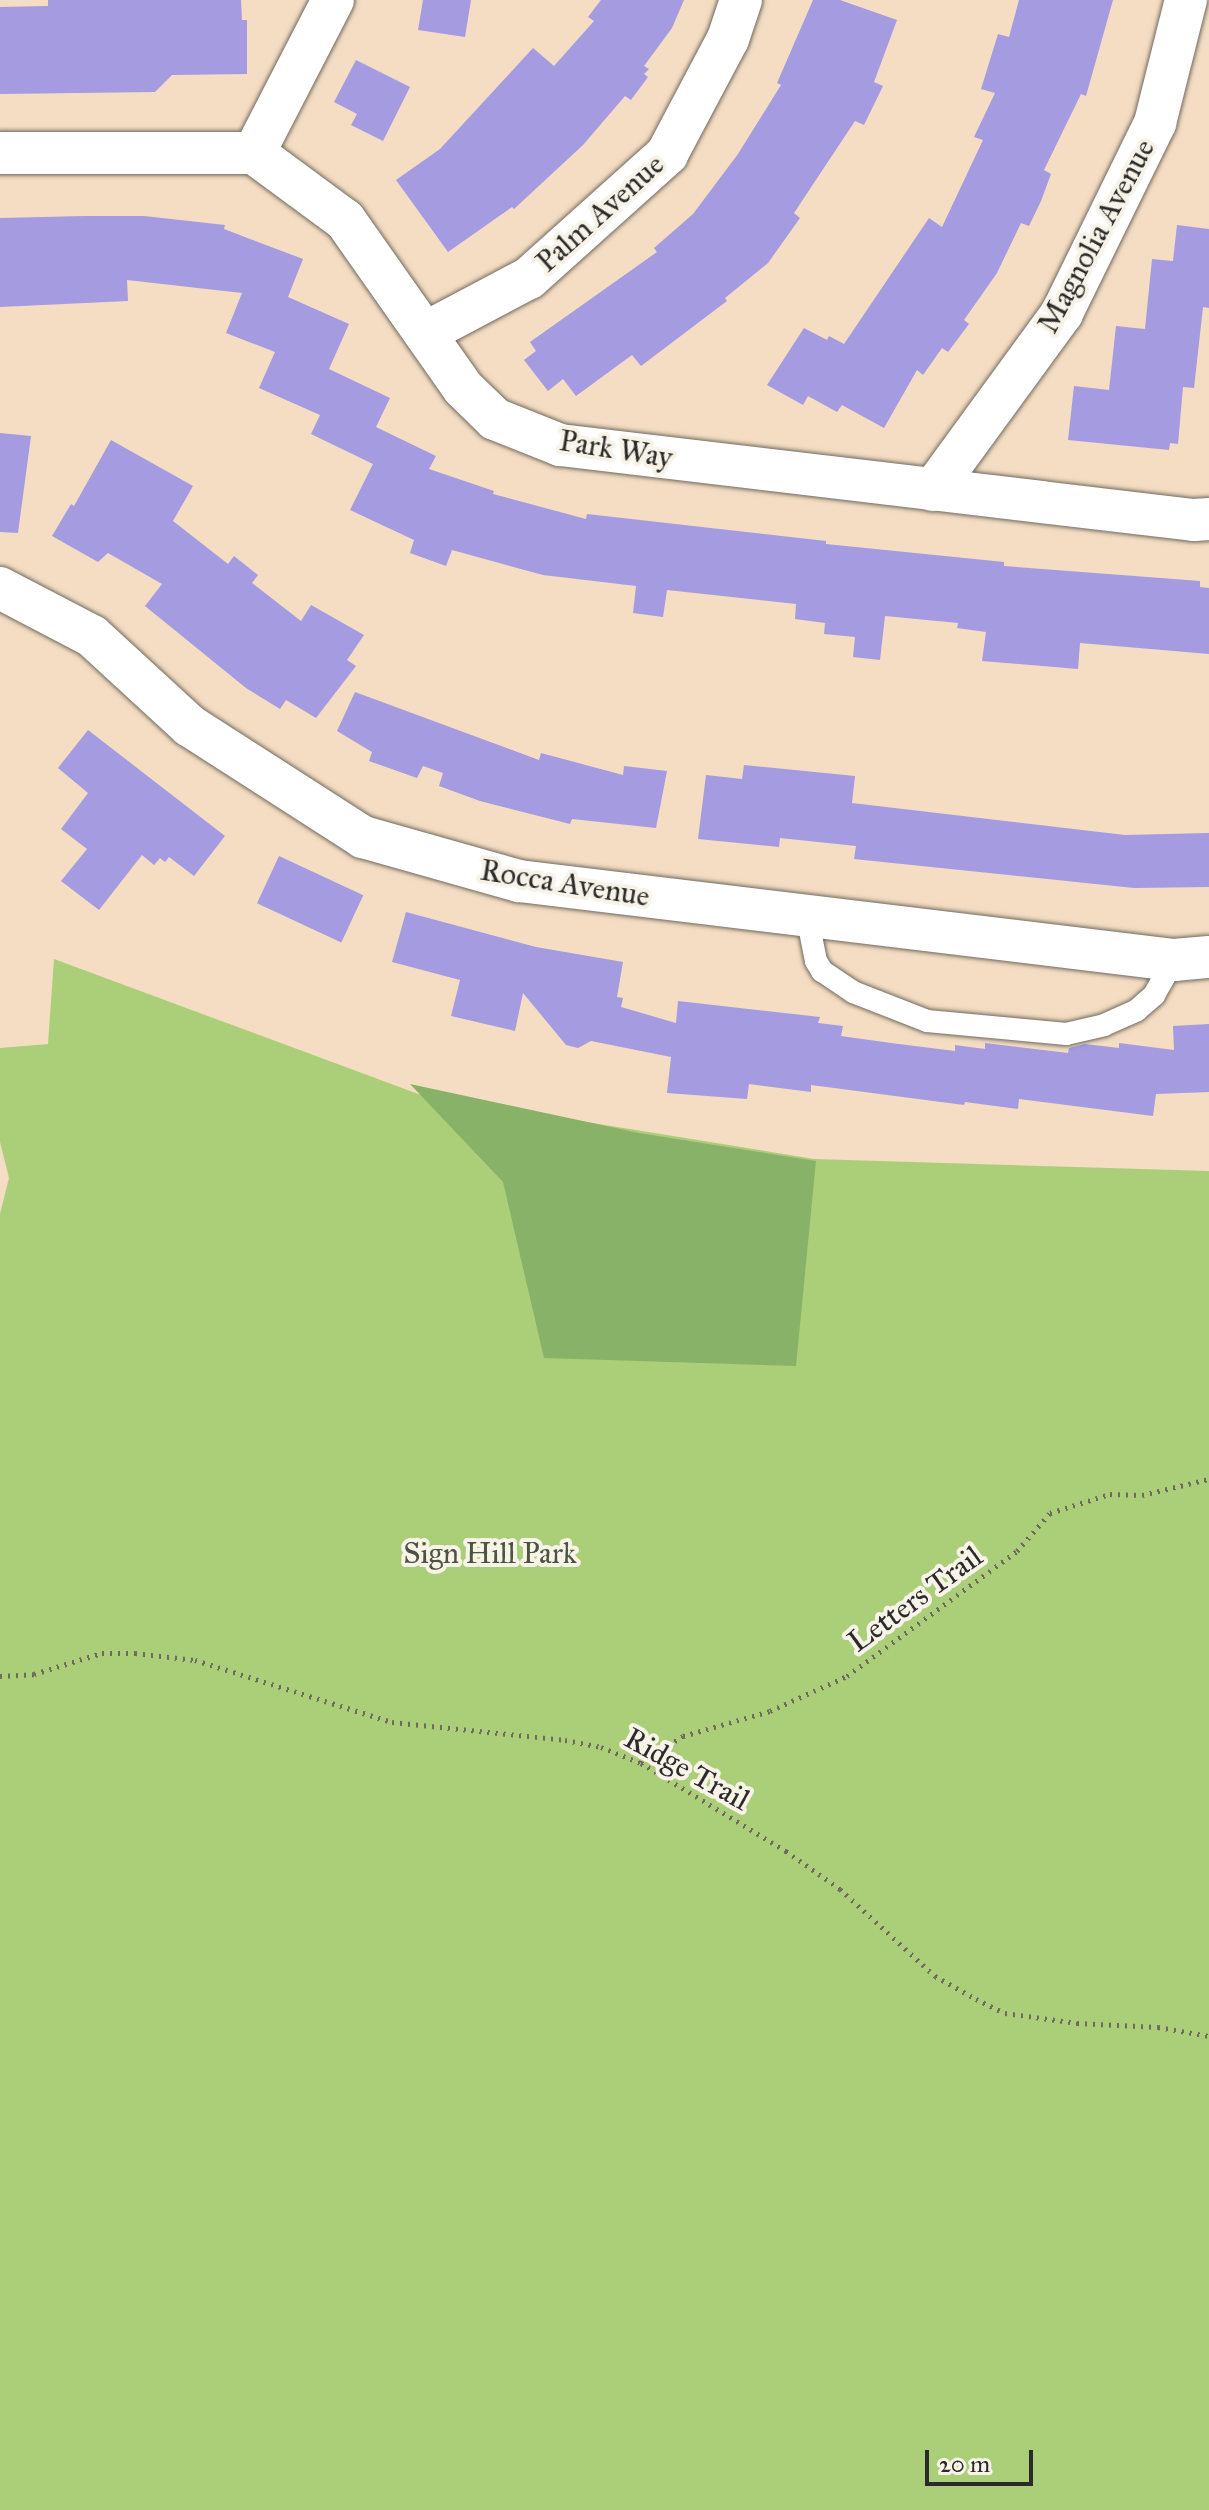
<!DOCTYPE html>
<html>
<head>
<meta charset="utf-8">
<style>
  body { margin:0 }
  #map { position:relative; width:1209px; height:2510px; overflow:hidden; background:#f4ddc2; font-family:"IM FELL Great Primer",serif }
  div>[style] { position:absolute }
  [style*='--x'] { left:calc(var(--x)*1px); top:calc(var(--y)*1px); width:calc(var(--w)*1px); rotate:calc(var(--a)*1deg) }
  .green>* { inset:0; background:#abcf78 }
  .forest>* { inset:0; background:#88b268 }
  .building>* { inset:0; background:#a49be1; transform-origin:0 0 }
  .path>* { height:5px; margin-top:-2.5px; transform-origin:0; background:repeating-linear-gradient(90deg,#716960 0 2px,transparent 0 8px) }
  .roads { filter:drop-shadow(0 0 2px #716960) drop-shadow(0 0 2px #716960) }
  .lane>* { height:22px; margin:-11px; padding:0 11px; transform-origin:11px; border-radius:11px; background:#fff }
  .street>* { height:42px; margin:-21px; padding:0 21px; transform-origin:21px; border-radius:21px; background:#fff }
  span { translate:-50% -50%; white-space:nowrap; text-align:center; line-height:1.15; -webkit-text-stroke:8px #f7f3e8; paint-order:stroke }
  .street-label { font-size:30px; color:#2b2b2b }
  .park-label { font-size:30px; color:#4b543e }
  .scale { position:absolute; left:925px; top:2450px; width:108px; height:36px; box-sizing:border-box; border:4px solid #2b2b2b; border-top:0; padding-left:10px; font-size:24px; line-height:28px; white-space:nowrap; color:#2b2b2b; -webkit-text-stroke:6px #f7f3e8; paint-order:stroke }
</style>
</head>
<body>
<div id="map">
  <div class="green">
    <i style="clip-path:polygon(54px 959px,421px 1095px,814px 1159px,1209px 1171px,1209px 2510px,0 2510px,0 1214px,9px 1178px,0 1142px,0 1048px,48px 1044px)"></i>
  </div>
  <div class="forest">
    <i style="clip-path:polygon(410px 1084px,639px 1133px,816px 1161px,796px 1366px,544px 1358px,503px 1182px)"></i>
  </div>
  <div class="building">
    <i style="clip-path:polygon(48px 0,241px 0,242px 20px,247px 20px,247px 74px,172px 75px,155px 92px,0 94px,0 7px,48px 6px)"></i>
    <i style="clip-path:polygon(423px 0,471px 0,465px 37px,418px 30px)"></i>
    <i style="clip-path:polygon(601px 0,684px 0,672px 28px,644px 66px,649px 69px,644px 74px,648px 77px,631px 100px,625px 96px,583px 145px,514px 209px,512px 207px,448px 252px,396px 180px,440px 149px,533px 48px,554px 66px,594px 21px,588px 17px)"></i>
    <i style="clip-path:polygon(813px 0,840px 0,897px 20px,874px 82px,883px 86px,864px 125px,855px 121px,794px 213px,800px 218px,768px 263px,725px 298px,727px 301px,641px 366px,632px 355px,576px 396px,563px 379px,548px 391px,524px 360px,536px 351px,530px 342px,657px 252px,654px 248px,693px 214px,738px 154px,781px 85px,777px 83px)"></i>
    <i style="clip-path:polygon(1019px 0,1113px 0,1086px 96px,1081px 94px,1044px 170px,1051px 174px,1041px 201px,1029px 226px,1021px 223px,997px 273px,964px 320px,969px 324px,948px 352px,942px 348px,923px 375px,917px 370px,884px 428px,842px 405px,837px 412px,808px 396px,803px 405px,767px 385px,804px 328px,827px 340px,829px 336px,844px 344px,929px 218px,942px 227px,983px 140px,974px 137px,995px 93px,981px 89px,998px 34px,1009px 37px)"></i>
    <i style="clip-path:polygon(356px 60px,410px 87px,383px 141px,351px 125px,357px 114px,334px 102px)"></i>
    <i style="clip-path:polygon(85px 216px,144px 216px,225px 225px,224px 229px,303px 259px,288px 297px,349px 324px,329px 369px,390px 398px,376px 427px,436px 456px,429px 469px,494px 491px,493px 494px,586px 519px,587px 514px,826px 541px,826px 544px,1004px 562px,1004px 566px,1200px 581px,1200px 587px,1209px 588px,1209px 654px,1080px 643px,1078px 669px,982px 661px,986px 632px,957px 628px,958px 623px,885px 616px,880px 660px,853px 657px,855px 637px,824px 634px,825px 623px,795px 619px,796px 604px,667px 590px,663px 617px,633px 613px,636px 586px,543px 575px,452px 550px,446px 566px,410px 553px,414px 540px,350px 510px,373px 464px,311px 434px,320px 415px,259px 388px,275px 352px,226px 333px,242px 293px,127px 280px,128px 301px,0 307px,0 218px)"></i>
    <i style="clip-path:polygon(1177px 225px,1209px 229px,1209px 308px,1203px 307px,1194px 388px,1183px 387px,1178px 444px,1170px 443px,1169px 450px,1068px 440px,1074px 386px,1109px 390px,1116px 326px,1145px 329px,1152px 259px,1173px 261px)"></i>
    <i style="clip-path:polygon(0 433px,31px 436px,18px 533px,0 532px)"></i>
    <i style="clip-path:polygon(111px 440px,193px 486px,173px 521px,228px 564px,234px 556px,258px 575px,252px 583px,301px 621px,311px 605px,364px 635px,347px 660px,356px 666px,316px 718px,286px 700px,280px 709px,246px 688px,145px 606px,162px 584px,108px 553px,98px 562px,52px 536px,71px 504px,74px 506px)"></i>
    <i style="clip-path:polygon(355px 692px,539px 760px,541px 753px,623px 775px,624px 766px,667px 771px,656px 828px,572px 819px,570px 824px,480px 801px,439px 786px,443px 773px,423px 766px,417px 778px,369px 761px,372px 752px,337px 731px)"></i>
    <i style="clip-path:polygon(88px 730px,225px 836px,194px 876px,169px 857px,165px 862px,160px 858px,154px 865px,142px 855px,99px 910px,61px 881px,87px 849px,61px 829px,88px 793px,58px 768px)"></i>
    <i style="clip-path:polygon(744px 765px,855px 776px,852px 803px,1125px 835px,1209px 833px,1209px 887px,1134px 888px,854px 859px,856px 846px,780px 838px,779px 847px,698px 839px,706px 775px,742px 779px)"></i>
    <i style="left:279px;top:856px;width:93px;height:52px;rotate:25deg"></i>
    <i style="clip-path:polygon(406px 912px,536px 947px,623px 962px,617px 997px,623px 998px,621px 1007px,676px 1023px,678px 1001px,820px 1017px,818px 1023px,843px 1026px,841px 1036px,891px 1043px,955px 1051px,955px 1045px,985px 1049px,985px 1043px,1068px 1053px,1069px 1048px,1085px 1044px,1119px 1048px,1119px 1043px,1174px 1050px,1173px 1026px,1209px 1024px,1209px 1092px,1156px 1094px,1153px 1116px,1019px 1099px,1018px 1109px,965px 1102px,964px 1105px,811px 1085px,811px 1092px,749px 1084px,747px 1099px,667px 1093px,671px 1057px,591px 1041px,578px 1048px,566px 1045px,523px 993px,515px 1031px,451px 1016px,460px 980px,392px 962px)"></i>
  </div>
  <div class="path">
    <i style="--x:0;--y:1676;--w:34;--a:-3"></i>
    <i style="--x:34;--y:1674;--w:71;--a:-17.2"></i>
    <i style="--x:102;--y:1653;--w:33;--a:0"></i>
    <i style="--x:135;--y:1653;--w:60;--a:6.7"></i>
    <i style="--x:195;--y:1660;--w:207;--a:17.5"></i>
    <i style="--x:392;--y:1722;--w:174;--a:5.9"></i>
    <i style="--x:565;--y:1740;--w:37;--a:11"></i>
    <i style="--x:601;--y:1747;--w:43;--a:21.8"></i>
    <i style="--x:641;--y:1763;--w:170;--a:31.3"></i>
    <i style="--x:786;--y:1851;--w:66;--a:35.1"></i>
    <i style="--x:840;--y:1889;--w:129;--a:42.5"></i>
    <i style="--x:935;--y:1976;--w:47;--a:29.3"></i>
    <i style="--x:976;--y:1999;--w:32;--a:26"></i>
    <i style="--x:1005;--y:2013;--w:73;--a:7.9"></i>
    <i style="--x:1077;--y:2023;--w:81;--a:2.8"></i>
    <i style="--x:1158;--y:2027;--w:52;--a:10"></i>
    <i style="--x:641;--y:1763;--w:50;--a:-32.7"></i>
    <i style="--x:683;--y:1736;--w:91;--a:-16"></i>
    <i style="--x:770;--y:1711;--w:85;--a:-24.4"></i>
    <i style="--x:847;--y:1676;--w:211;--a:-36.3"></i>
    <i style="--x:1017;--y:1551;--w:50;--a:-49"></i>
    <i style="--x:1050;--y:1513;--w:63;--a:-17.6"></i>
    <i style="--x:1110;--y:1494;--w:32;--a:2"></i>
    <i style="--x:1142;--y:1495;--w:69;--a:-13.4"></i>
  </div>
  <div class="roads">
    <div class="lane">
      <i style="--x:807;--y:916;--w:46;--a:78.7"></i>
      <i style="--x:816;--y:961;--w:12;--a:59"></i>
      <i style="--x:822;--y:971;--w:37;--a:34"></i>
      <i style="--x:853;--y:992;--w:79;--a:21.4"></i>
      <i style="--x:927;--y:1021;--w:140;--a:5.3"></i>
      <i style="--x:1066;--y:1034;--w:39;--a:-13"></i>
      <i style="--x:1104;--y:1025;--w:36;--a:-24"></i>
      <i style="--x:1137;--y:1010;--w:23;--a:-41"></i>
      <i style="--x:1154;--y:995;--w:40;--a:-60.3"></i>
    </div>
    <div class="street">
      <i style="--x:0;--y:153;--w:254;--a:0"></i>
      <i style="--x:254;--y:153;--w:113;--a:36.4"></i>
      <i style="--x:345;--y:220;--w:205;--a:54.9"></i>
      <i style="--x:463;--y:388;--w:45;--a:44.1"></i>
      <i style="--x:495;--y:419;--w:70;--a:21.8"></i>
      <i style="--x:560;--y:445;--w:638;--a:6.75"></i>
      <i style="--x:1194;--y:520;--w:15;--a:-4"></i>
      <i style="--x:254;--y:153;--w:172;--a:-62.7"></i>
      <i style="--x:425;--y:333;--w:118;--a:-27.9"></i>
      <i style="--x:529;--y:278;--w:186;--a:-41.9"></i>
      <i style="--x:667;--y:154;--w:130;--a:-62.1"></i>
      <i style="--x:728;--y:39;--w:41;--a:-71.6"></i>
      <i style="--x:933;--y:490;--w:219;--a:-53.9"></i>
      <i style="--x:1062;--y:313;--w:212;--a:-63.9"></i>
      <i style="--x:1155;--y:123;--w:127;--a:-75.9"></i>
      <i style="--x:0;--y:588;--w:104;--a:27.6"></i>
      <i style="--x:92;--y:636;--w:133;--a:42.6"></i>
      <i style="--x:190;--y:726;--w:206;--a:32.7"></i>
      <i style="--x:363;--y:837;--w:162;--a:15.8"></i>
      <i style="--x:519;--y:881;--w:660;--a:6.88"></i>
      <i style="--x:1174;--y:960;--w:35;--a:-5"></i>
    </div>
  </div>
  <div class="street-label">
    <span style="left:600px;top:213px;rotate:-42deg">Palm Avenue</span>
    <span style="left:1096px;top:236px;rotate:-62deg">Magnolia Avenue</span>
    <span style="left:616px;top:449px;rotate:9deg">Park Way</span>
    <span style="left:565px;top:883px;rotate:9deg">Rocca Avenue</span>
    <span style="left:915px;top:1599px;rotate:-36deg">Letters Trail</span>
    <span style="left:687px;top:1769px;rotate:29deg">Ridge Trail</span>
  </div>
  <div class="park-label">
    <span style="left:490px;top:1553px">Sign Hill Park</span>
  </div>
  <div class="scale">20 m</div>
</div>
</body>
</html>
